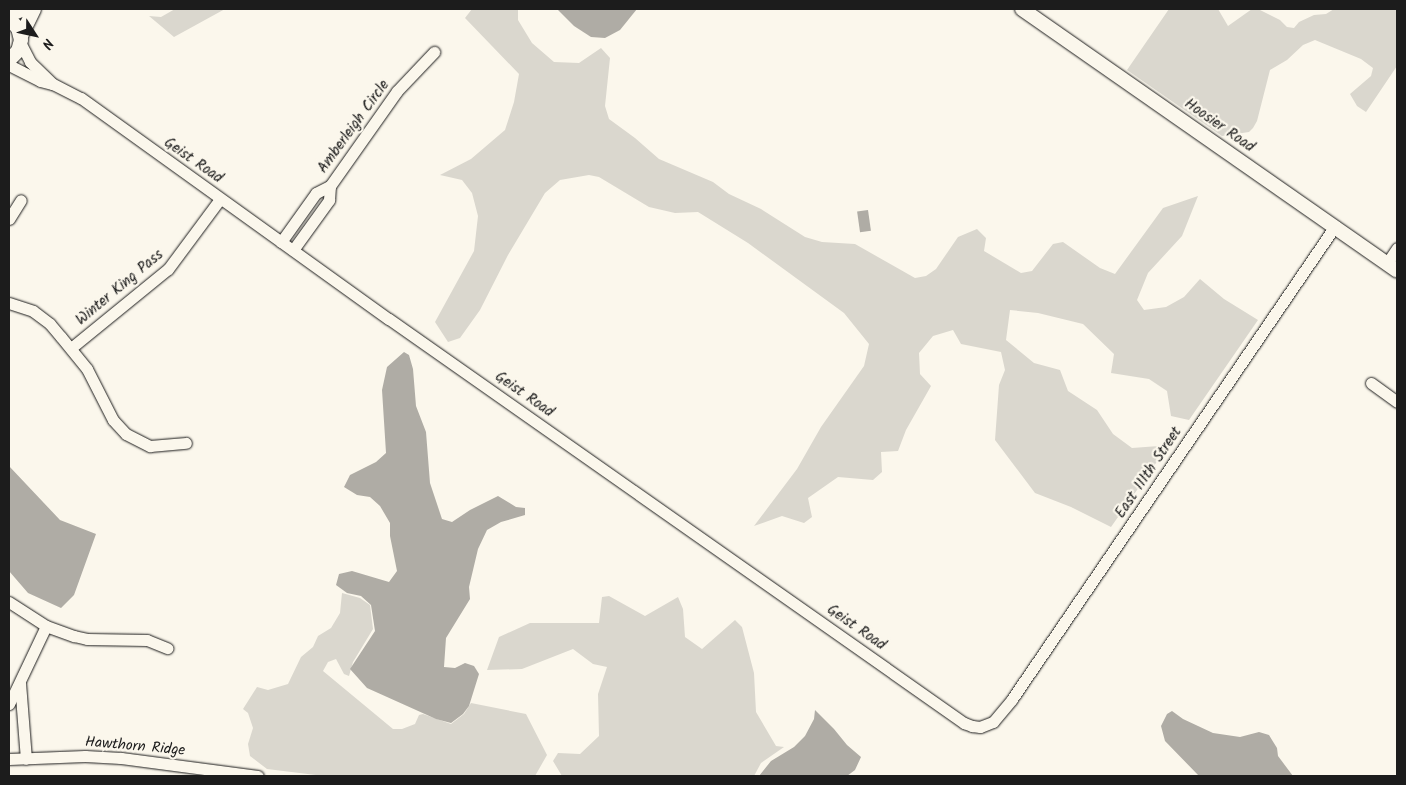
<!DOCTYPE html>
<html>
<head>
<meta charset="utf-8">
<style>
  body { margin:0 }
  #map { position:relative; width:1406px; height:785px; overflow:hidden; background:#fbf7ec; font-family:Kalam,sans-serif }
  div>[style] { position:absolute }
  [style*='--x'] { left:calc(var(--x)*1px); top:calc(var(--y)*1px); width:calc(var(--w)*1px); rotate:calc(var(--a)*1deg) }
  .green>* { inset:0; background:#dad7ce }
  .water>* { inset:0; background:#afaca5; transform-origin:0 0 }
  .roads { filter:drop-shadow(0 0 1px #1c1c1c) drop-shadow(0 0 1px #1c1c1c) }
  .minor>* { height:11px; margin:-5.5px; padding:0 5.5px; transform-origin:5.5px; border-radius:5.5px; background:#fbf7ec }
  .tertiary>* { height:14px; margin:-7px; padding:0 7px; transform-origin:7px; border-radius:7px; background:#fbf7ec }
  span { translate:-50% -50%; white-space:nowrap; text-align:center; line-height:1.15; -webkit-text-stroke:4.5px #fbf7ec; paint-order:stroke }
  .street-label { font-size:15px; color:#1c1c1c }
  .frame { position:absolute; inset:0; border:10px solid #1c1c1c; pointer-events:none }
  .north { position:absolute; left:10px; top:10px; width:50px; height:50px; -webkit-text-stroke:4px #fbf7ec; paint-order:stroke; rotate:125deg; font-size:14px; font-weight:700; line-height:20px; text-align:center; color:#1c1c1c }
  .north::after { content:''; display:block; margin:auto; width:18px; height:22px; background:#1c1c1c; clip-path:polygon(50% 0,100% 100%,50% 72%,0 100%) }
</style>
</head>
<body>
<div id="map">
  <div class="green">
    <i style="clip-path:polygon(175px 9px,225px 9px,174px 37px,149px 16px,161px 17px)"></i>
    <i style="clip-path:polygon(472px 9px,518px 9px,518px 20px,532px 43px,554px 62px,579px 63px,601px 48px,610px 58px,605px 106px,609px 119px,635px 138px,659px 159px,713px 182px,729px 194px,761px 209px,805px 237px,822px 242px,855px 244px,915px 278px,926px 276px,936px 269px,958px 237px,977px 229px,986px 238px,984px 251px,1021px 273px,1032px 271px,1053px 244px,1063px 242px,1100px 268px,1115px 274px,1163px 208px,1198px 196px,1182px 236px,1148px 273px,1137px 300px,1144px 310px,1166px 307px,1184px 297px,1200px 279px,1224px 299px,1258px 320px,1189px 420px,1171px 416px,1167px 391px,1149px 379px,1111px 373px,1114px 354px,1083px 324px,1038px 313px,1010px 310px,1006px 340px,1034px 363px,1060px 370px,1068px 391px,1097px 410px,1113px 434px,1132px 448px,1159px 446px,1163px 453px,1111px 527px,1071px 507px,1035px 493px,995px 440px,999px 385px,1005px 370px,1001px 352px,961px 344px,953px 330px,933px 336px,919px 353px,920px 374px,931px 386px,906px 430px,898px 451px,881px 452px,882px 472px,873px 480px,838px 477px,808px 498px,812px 517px,804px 523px,782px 516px,754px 526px,797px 469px,821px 427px,864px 366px,869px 344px,844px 313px,748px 243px,698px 212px,675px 213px,649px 207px,599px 177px,589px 175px,560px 180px,545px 193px,508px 255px,480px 310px,460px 338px,448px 342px,435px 322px,474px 251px,478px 216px,472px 193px,462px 180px,440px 175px,471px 159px,505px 130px,514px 102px,519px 74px,465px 18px)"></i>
    <i style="clip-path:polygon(1169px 9px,1218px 9px,1228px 26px,1252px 9px,1258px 9px,1280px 20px,1287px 27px,1294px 28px,1299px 22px,1314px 15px,1326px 14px,1334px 9px,1397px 9px,1397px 66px,1366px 112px,1357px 106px,1350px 94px,1371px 76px,1373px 68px,1361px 59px,1315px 40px,1303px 45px,1287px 60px,1270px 70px,1257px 121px,1253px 128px,1249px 132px,1222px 136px,1127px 70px)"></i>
    <i style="clip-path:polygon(342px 593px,360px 598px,370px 605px,373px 629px,353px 662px,349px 676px,344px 674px,336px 659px,328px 662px,323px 671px,393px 729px,402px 729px,415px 724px,419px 715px,423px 714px,451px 724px,464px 714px,471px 703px,526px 714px,547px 755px,535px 776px,324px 776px,267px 769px,250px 756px,248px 744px,253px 728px,248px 713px,243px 709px,257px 687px,268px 690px,288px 684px,301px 657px,313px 647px,318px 636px,331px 628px,340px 613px)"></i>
    <i style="clip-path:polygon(609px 596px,645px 616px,678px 597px,683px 609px,685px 637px,702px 649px,735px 620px,742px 627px,754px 673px,756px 712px,776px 746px,784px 747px,761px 763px,754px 776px,562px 776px,553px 761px,558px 753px,580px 754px,599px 736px,598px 694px,607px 667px,593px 664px,573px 649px,522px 669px,487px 670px,499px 637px,530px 623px,599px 623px,602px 597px)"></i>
  </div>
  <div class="water">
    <i style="clip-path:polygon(557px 9px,637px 9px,620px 30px,605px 38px,591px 37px,574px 26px)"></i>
    <i style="left:868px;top:210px;width:21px;height:11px;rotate:82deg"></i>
    <i style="clip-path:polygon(404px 352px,409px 355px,413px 369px,416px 406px,426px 432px,430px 483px,442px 519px,452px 522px,470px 510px,498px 496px,516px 507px,525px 508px,525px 515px,501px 522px,487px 530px,478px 549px,469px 587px,470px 599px,446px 638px,444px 667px,455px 668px,465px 663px,474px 666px,479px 674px,469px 706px,463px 714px,451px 723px,436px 719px,367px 688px,350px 669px,375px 631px,371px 605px,361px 596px,347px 593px,336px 585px,339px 574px,352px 571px,389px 582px,397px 571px,390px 536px,390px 523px,380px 506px,370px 497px,357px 495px,344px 487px,350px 475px,376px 462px,386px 453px,382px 390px,387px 367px)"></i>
    <i style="clip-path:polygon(9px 466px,60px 520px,96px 534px,74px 595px,61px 608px,28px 593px,9px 571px)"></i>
    <i style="clip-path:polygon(815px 710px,834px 729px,847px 745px,861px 757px,855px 770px,847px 776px,759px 776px,771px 761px,794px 747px,805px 736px,814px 719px)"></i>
    <i style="clip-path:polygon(1172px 711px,1183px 719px,1213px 733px,1240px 737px,1259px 732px,1269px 735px,1277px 748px,1278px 756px,1293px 776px,1199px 776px,1165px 741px,1161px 726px,1167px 714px)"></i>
  </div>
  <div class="roads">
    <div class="minor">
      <i style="--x:21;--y:44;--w:20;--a:63"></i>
      <i style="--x:30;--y:62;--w:32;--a:44"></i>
      <i style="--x:53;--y:84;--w:31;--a:27"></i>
      <i style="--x:81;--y:98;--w:379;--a:35.7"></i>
      <i style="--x:389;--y:319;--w:703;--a:35.09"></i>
      <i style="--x:964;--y:723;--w:9;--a:21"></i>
      <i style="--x:972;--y:726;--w:8;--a:7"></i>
      <i style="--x:980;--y:727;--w:14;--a:-21"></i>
      <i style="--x:993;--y:722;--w:30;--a:-50"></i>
      <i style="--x:1012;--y:699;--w:573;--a:-55.67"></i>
      <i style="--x:9;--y:65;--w:35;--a:27"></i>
      <i style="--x:40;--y:81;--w:12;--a:14"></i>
      <i style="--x:9;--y:219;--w:22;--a:-58"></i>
      <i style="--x:281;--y:242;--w:60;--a:-54.5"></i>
      <i style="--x:316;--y:193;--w:16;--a:-27"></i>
      <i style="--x:293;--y:250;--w:62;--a:-54.2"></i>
      <i style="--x:329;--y:200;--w:14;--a:-86"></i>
      <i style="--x:330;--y:186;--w:116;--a:-54.8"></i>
      <i style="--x:397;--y:91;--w:54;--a:-46.5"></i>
      <i style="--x:1387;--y:263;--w:18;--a:-56"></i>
      <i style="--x:9;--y:303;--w:25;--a:18"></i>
      <i style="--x:33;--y:311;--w:21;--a:37"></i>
      <i style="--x:50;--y:324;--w:17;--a:50"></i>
      <i style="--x:61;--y:337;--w:41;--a:50.9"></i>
      <i style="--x:87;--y:369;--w:57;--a:63"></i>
      <i style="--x:113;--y:420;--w:19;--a:47"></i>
      <i style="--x:126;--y:434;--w:27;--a:27"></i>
      <i style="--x:150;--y:446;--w:36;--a:-5"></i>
      <i style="--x:71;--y:348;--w:125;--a:-39.2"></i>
      <i style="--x:168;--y:269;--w:87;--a:-53.4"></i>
      <i style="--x:1371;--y:383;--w:32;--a:36"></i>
      <i style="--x:9;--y:602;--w:44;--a:33"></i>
      <i style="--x:46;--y:626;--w:30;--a:20"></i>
      <i style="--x:74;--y:636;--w:13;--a:13"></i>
      <i style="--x:87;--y:639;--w:60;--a:1"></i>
      <i style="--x:147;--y:640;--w:22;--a:22"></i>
      <i style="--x:20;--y:683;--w:76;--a:85.5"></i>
      <i style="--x:9;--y:704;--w:86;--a:-64.6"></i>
      <i style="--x:9;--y:759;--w:76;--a:-2.3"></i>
      <i style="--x:85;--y:756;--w:36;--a:3"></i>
      <i style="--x:121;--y:758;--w:138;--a:7.5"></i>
    </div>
    <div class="tertiary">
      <i style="--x:1022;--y:9;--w:457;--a:34.9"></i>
      <i style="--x:9;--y:15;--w:16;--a:-22"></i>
      <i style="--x:9;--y:19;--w:13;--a:45"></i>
      <i style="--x:18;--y:28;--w:12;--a:76"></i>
      <i style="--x:21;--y:40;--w:11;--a:105"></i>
      <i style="--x:18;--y:51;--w:13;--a:135"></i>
      <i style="--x:21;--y:36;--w:30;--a:-64"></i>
    </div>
  </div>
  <div class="street-label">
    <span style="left:1219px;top:126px;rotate:35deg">Hoosier Road</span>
    <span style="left:354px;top:127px;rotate:-54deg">Amberleigh Circle</span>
    <span style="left:193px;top:161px;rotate:35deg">Geist Road</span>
    <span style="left:120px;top:288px;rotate:-40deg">Winter King Pass</span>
    <span style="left:524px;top:395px;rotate:35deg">Geist Road</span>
    <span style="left:1149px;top:473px;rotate:-56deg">East 111th Street</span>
    <span style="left:856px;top:628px;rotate:35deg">Geist Road</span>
    <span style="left:135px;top:747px;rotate:5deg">Hawthorn Ridge</span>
  </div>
  <div class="frame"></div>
  <div class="north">N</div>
</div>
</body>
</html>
